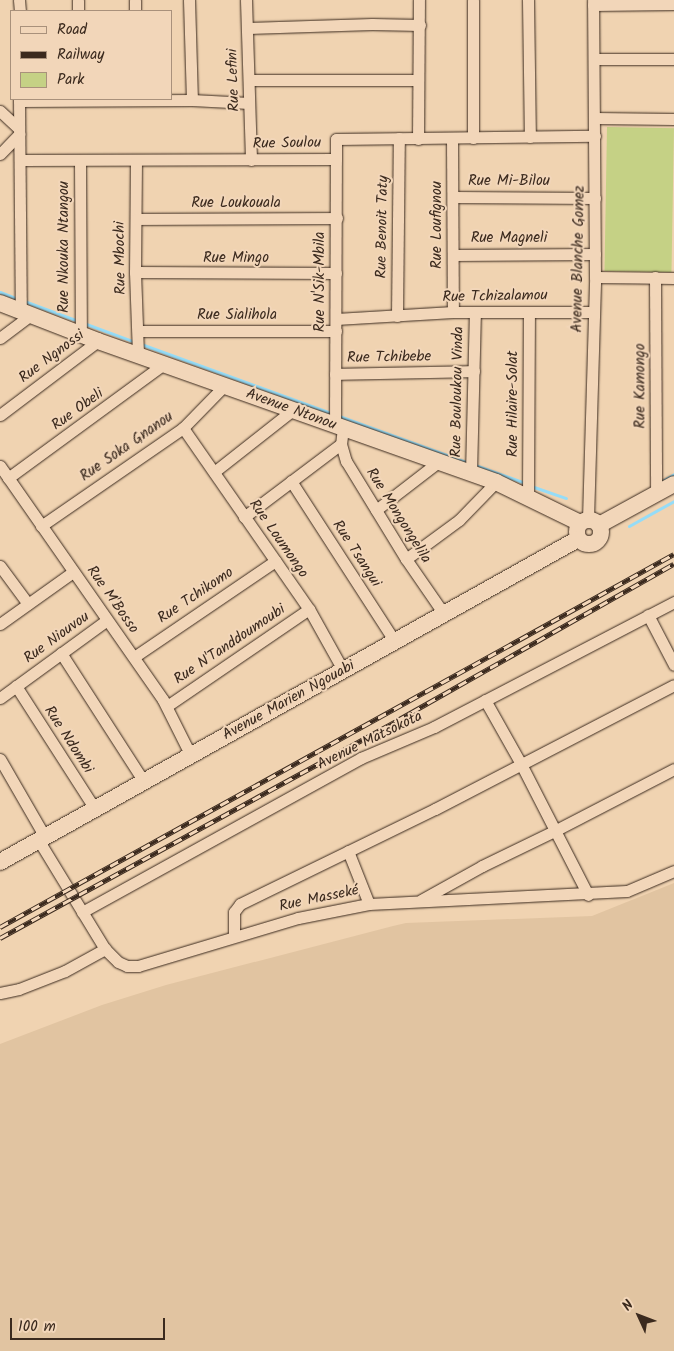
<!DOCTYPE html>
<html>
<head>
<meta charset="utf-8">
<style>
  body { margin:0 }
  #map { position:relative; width:674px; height:1351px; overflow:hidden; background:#f0d3b1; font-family:Kalam,sans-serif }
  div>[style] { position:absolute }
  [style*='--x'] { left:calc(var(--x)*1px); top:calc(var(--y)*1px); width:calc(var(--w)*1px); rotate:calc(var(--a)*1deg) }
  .built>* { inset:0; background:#e1c4a1 }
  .green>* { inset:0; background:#c5d185; transform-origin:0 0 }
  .stream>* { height:3px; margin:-1.5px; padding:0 1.5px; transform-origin:1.5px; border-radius:1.5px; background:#95dcf7 }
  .roads { filter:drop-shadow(0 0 1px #3b2a1e) drop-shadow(0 0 1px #3b2a1e) }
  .street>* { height:11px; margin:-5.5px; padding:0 5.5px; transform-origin:5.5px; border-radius:5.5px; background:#f2d6b9 }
  .secondary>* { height:16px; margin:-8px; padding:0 8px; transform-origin:8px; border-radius:8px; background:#f2d6b9 }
  .secondary>.ring { margin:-8px; padding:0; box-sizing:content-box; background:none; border:16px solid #f2d6b9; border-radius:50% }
  .rail>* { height:5px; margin-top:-2.5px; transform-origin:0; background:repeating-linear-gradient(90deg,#f2d6b9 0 9px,#3b2a1e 0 18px); box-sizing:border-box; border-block:1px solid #3b2a1e }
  span { translate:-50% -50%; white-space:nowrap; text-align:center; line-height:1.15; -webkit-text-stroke:4px #f2d6b9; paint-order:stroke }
  .street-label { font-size:15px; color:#3b2a1e }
  .legend { position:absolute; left:10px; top:10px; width:162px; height:90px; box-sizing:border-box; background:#f2d6b9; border:1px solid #a9917b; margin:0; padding:6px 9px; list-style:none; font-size:15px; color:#3b2a1e }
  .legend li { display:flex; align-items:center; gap:10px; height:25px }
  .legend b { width:25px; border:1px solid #a9917b }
  .north { position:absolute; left:614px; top:1291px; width:50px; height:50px; -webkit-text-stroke:4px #f2d6b9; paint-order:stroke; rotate:313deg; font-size:14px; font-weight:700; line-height:20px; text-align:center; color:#3b2a1e }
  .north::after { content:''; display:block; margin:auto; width:18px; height:22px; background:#3b2a1e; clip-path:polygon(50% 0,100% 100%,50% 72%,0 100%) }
  .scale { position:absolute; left:10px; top:1318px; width:155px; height:22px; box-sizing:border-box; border:2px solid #3b2a1e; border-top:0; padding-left:6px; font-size:15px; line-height:18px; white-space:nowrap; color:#3b2a1e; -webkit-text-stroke:4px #f2d6b9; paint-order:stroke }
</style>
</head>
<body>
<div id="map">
  <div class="built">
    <i style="clip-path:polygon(674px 883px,674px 1351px,0 1351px,0 1044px,102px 1005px,166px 985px,393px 926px,406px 923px,592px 916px)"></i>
  </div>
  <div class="green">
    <i style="left:607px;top:127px;width:67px;height:144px;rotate:1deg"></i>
  </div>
  <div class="stream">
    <i style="--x:0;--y:292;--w:19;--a:21"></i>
    <i style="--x:24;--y:301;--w:118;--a:20.3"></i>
    <i style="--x:141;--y:344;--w:204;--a:20"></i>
    <i style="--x:339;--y:416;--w:138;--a:19.9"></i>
    <i style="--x:475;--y:465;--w:53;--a:19.8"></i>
    <i style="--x:659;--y:483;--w:17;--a:-31"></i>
    <i style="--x:531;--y:486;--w:37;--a:19"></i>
    <i style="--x:629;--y:526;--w:51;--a:-29.1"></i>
  </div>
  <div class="roads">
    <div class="street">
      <i style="--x:19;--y:0;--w:11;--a:85"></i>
      <i style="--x:78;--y:0;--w:11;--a:90"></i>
      <i style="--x:135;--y:0;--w:11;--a:90"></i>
      <i style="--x:189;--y:0;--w:100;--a:88.3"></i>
      <i style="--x:246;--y:0;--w:160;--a:88.2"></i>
      <i style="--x:473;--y:0;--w:138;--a:90"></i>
      <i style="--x:528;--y:0;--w:137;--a:89.2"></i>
      <i style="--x:593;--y:5;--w:81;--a:-0.7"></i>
      <i style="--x:248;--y:28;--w:124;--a:-1.8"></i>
      <i style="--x:372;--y:24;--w:48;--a:1.2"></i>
      <i style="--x:594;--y:59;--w:80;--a:0"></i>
      <i style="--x:249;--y:80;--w:169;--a:0"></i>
      <i style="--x:19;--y:99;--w:212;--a:89.5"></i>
      <i style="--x:19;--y:101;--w:173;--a:-0.3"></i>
      <i style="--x:192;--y:100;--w:57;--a:3"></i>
      <i style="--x:0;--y:111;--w:26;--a:43"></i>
      <i style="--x:595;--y:118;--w:79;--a:0.7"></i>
      <i style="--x:452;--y:138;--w:174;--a:89.7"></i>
      <i style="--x:336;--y:139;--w:259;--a:-0.7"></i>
      <i style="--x:418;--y:139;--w:139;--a:-89.6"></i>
      <i style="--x:0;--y:154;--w:28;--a:-46"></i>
      <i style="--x:21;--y:160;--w:315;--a:-0.2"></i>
      <i style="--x:336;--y:159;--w:20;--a:-90"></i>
      <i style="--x:80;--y:160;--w:174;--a:89.7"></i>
      <i style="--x:136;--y:160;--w:112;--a:90.5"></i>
      <i style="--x:135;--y:272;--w:83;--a:87.9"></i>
      <i style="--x:453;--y:197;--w:142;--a:0.4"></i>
      <i style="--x:136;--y:219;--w:201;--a:-0.3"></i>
      <i style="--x:453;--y:255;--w:142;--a:-0.4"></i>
      <i style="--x:135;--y:272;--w:201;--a:0.3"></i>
      <i style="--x:595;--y:277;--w:79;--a:0.7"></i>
      <i style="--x:655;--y:277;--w:217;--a:89.7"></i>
      <i style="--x:397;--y:316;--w:178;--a:-89.4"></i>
      <i style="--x:336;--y:319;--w:117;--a:-3.4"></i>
      <i style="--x:453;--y:312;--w:140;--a:0"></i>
      <i style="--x:138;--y:331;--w:198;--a:0"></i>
      <i style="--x:0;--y:338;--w:39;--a:-37"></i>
      <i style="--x:335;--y:374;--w:139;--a:-1.2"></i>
      <i style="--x:0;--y:415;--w:123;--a:-37.1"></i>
      <i style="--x:335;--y:426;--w:273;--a:-89.8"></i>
      <i style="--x:183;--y:428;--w:221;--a:55.2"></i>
      <i style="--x:309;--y:609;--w:70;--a:60.9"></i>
      <i style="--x:343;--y:428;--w:16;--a:97"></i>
      <i style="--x:341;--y:444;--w:18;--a:74"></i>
      <i style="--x:346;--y:461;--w:115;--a:58.5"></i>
      <i style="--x:406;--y:559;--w:67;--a:55.4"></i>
      <i style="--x:0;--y:466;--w:285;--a:55.1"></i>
      <i style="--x:163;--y:700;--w:63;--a:63.4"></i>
      <i style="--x:214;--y:472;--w:102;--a:-38.2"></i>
      <i style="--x:471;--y:473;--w:161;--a:-88.6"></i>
      <i style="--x:8;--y:478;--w:193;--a:-36.2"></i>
      <i style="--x:291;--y:481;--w:192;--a:57.1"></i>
      <i style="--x:528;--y:496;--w:184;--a:-89.7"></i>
      <i style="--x:376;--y:510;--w:78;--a:-37.7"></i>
      <i style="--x:244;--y:517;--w:121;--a:-37"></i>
      <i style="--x:588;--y:519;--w:242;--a:-88.3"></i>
      <i style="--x:595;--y:277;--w:277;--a:-90.4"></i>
      <i style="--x:41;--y:526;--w:173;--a:-34.6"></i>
      <i style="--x:183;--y:428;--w:59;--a:-45.7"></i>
      <i style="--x:406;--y:559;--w:66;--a:-36.3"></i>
      <i style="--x:459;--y:520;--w:53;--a:-45.8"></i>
      <i style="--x:0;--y:566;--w:47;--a:53.6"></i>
      <i style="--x:648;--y:615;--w:56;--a:62.5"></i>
      <i style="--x:0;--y:624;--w:90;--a:-35.5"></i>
      <i style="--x:61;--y:653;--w:153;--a:57.2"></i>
      <i style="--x:134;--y:657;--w:171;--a:-34.2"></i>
      <i style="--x:16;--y:686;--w:146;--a:57.3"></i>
      <i style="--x:0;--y:698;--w:132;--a:-36.1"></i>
      <i style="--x:485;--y:700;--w:73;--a:60.6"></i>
      <i style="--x:521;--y:764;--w:147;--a:62.9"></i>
      <i style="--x:167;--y:706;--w:172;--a:-34.3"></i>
      <i style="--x:0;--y:759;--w:90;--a:60"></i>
      <i style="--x:39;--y:841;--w:127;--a:58.6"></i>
      <i style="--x:105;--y:949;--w:18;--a:45"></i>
      <i style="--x:118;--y:962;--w:10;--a:24"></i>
      <i style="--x:127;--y:966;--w:11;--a:0"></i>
      <i style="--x:138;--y:966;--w:167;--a:-16.7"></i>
      <i style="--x:298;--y:918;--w:72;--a:-11.2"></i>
      <i style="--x:369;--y:904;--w:258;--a:-2.9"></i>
      <i style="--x:627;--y:891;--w:51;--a:-23.1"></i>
      <i style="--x:348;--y:851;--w:57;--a:68.4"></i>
      <i style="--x:421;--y:900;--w:70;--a:-29.1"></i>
      <i style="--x:482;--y:866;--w:82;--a:-25.9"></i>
      <i style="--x:556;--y:830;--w:133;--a:-27.3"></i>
      <i style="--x:82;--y:912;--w:319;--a:-28.9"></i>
      <i style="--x:361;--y:758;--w:79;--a:-23"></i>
      <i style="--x:434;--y:727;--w:271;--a:-27.5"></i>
      <i style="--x:234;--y:936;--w:24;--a:-90"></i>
      <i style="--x:234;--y:912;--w:10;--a:-53"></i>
      <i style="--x:240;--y:904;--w:217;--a:-26"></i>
      <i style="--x:435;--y:809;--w:269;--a:-27.4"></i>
      <i style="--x:0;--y:993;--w:19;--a:-12"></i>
      <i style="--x:19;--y:989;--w:49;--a:-21.4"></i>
      <i style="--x:65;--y:971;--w:46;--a:-28.8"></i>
    </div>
    <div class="secondary">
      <i style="--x:0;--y:303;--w:105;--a:21.2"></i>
      <i style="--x:98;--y:341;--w:422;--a:19.5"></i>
      <i style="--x:496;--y:482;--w:93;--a:26"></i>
      <i class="ring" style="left:577px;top:520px;width:8px;height:8px"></i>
      <i style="--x:599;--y:525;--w:85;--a:-28.7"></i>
      <i style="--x:0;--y:862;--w:662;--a:-29.2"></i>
    </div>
  </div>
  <div class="rail">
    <i style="--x:0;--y:927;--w:770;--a:-28.96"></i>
    <i style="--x:0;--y:938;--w:452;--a:-28.7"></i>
    <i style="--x:396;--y:721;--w:319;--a:-29.5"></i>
  </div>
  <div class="street-label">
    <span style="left:234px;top:80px;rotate:-92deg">Rue Lefini</span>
    <span style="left:287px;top:144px;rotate:-1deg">Rue Soulou</span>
    <span style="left:509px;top:182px">Rue Mi-Bilou</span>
    <span style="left:236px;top:204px">Rue Loukouala</span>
    <span style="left:438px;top:225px;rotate:-90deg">Rue Loufignou</span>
    <span style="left:383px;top:227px;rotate:-89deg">Rue Benoit Taty</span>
    <span style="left:509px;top:239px">Rue Magneli</span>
    <span style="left:65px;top:247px;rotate:-90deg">Rue Nkouka Ntangou</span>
    <span style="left:121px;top:258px;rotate:-91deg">Rue Mbochi</span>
    <span style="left:236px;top:259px">Rue Mingo</span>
    <span style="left:579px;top:259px;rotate:-89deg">Avenue Blanche Gomez</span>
    <span style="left:321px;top:282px;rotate:-90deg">Rue N'Sik-Mbila</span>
    <span style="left:495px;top:297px;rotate:-1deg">Rue Tchizalamou</span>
    <span style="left:237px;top:316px">Rue Sialihola</span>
    <span style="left:52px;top:357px;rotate:-37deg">Rue Ngnossi</span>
    <span style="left:389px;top:358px;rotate:-1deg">Rue Tchibebe</span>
    <span style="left:641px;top:386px;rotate:-90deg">Rue Kamongo</span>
    <span style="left:458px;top:392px;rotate:-89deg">Rue Bouloukou Vinda</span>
    <span style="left:514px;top:404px;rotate:-90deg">Rue Hilaire-Solat</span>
    <span style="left:78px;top:410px;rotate:-36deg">Rue Obeli</span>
    <span style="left:291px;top:410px;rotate:20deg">Avenue Ntonou</span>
    <span style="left:127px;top:447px;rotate:-35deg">Rue Soka Gnanou</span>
    <span style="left:398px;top:516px;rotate:58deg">Rue Mongongelila</span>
    <span style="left:278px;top:539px;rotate:55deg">Rue Loumongo</span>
    <span style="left:356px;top:554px;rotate:57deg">Rue Tsangui</span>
    <span style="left:196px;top:596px;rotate:-34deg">Rue Tchikomo</span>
    <span style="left:112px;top:600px;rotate:55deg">Rue M'Bosso</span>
    <span style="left:57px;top:638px;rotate:-36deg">Rue Niouvou</span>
    <span style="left:230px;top:645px;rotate:-34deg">Rue N'Tanddoumoubi</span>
    <span style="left:289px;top:701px;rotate:-29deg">Avenue Marien Ngouabi</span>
    <span style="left:68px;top:740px;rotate:57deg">Rue Ndombi</span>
    <span style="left:370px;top:741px;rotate:-26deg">Avenue Matsokota</span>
    <span style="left:319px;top:899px;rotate:-12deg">Rue Masseké</span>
  </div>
  <ul class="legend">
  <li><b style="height:6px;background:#f2d6b9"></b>Road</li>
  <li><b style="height:6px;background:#3b2a1e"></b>Railway</li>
  <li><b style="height:14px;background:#c5d185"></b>Park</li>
  </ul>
  <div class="north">N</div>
  <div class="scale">100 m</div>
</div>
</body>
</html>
